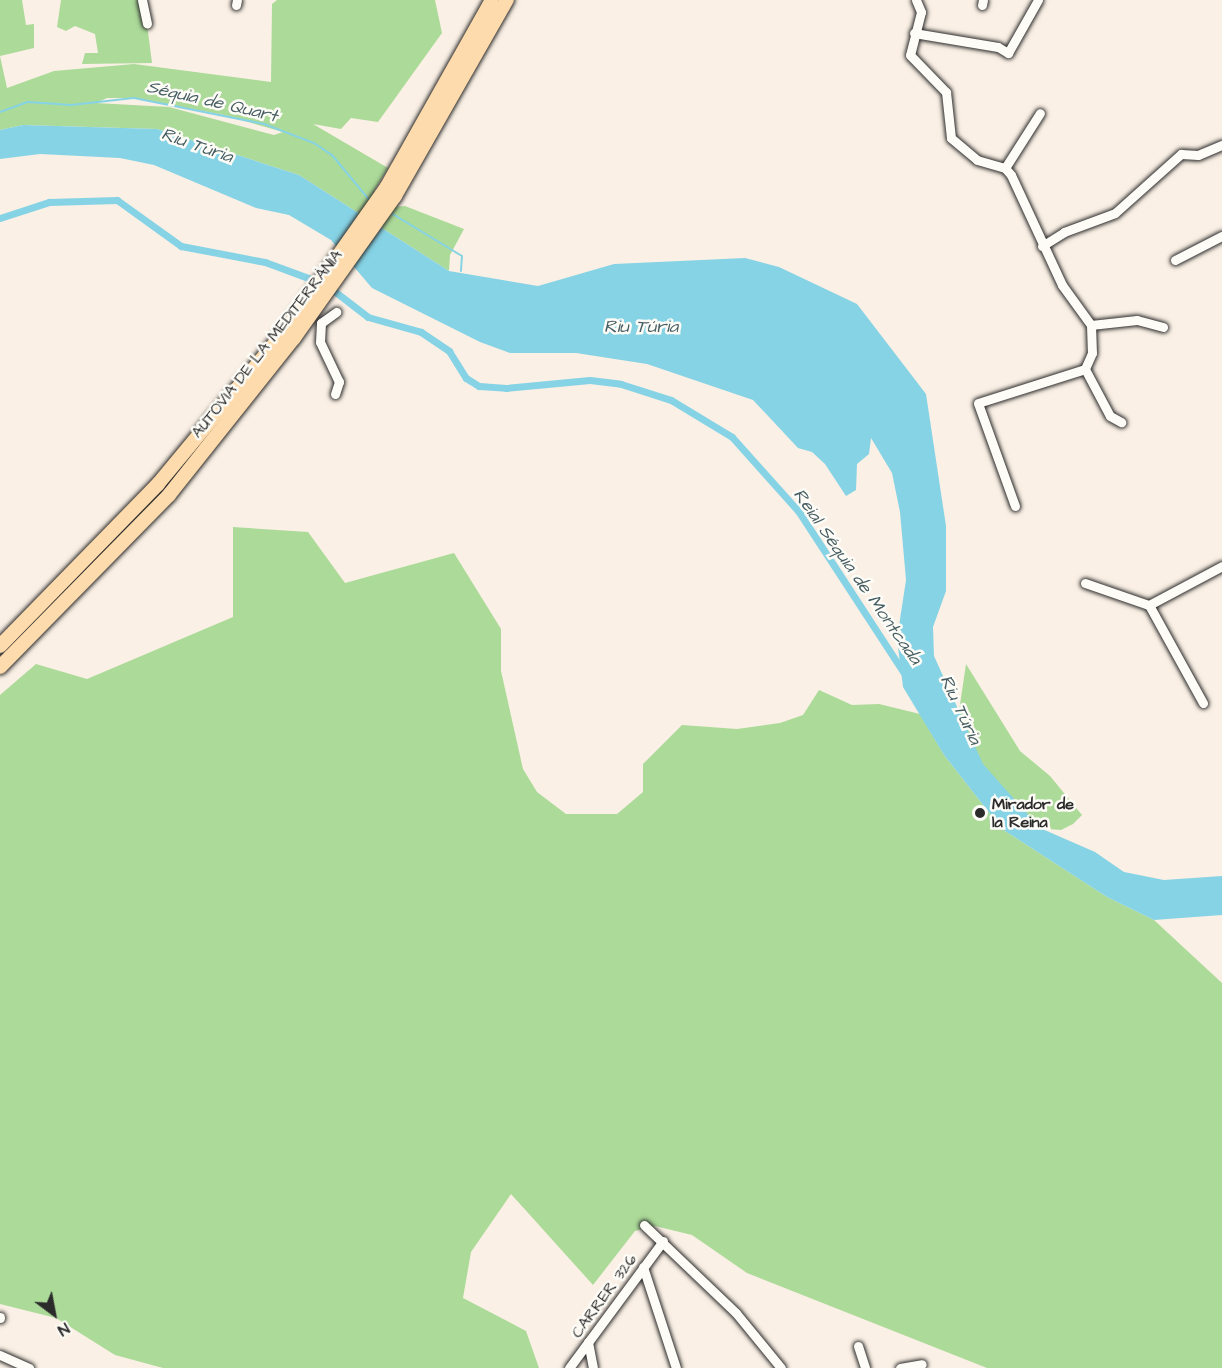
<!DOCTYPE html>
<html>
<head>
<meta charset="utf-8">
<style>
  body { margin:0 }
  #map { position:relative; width:1222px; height:1368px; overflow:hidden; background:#faf0e5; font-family:"Architects Daughter",sans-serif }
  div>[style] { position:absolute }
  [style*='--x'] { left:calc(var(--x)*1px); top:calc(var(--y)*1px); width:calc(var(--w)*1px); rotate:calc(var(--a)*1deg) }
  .green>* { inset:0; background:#acda99 }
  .water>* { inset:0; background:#86d3e5 }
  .stream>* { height:2px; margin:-1px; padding:0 1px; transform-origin:1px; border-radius:1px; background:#86d3e5 }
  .canal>* { height:7px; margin:-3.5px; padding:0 3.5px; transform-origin:3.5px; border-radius:3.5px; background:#86d3e5 }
  .roads { filter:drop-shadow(0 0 2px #2b2b2b) drop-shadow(0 0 2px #2b2b2b) }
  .minor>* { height:9px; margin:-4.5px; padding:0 4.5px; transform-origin:4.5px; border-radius:4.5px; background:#fdfcf7 }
  .highway>* { height:14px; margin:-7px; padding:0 7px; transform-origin:7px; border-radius:7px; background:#fedbac }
  .dots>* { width:16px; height:16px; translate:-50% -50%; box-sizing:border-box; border:3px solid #fdfcf7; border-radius:50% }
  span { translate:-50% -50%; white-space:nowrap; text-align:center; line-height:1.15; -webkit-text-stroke:5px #fdfcf7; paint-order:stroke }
  .street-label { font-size:16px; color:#2b2b2b }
  .poi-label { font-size:16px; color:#2b2b2b; font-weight:700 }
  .left { translate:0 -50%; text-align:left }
  .water-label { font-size:18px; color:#465d63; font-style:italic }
  .north { position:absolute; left:24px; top:1284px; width:60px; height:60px; -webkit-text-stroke:4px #fdfcf7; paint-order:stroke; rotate:148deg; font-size:16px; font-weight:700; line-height:24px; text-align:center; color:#2b2b2b }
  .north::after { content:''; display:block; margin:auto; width:21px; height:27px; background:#2b2b2b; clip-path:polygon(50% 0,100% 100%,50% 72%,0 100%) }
</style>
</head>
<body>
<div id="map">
  <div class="green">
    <i style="clip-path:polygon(0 0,22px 0,26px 25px,34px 24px,34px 48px,0 56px)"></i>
    <i style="clip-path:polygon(61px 0,144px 0,152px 63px,82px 64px,85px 53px,98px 53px,95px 34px,75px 26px,66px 31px,57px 27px)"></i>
    <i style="clip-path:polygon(evenodd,277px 0,435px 0,442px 33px,378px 122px,351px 118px,341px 129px,313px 124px,388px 168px,374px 191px,392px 207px,405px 206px,464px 229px,450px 255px,449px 271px,299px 175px,157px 129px,23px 125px,0 130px,0 56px,7px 88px,54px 71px,134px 64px,271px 82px,272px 4px,277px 0,107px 98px,134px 98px,224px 115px,283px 132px,274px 135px,169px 107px,96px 103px,107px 98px)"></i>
    <i style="clip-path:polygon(233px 527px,308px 532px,345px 583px,454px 553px,501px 629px,501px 671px,523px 769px,537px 792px,566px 814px,617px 814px,643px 792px,643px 764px,682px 725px,737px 729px,780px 723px,803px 715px,819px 690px,852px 705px,879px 704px,920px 714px,944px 755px,1002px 829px,1107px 897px,1154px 920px,1222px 983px,1222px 1368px,987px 1368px,747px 1273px,692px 1235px,655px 1226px,635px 1231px,593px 1285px,511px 1194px,471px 1252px,463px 1298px,526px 1331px,539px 1368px,163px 1368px,115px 1355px,56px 1318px,0 1304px,0 695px,36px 664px,87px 679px,233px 617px)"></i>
    <i style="clip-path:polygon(966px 664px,1020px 751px,1050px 776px,1082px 815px,1073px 824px,1061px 830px,1035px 828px,997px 789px,957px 725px)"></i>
  </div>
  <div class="water">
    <i style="clip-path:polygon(23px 125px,157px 129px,299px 175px,449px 271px,538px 286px,614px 264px,745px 258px,779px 267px,857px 304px,926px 394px,946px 526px,946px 591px,933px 627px,934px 656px,983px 764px,1040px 828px,1095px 852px,1124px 872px,1164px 880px,1222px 876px,1222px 915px,1154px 920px,1107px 897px,1002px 829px,944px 755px,903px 687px,897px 639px,906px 580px,900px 512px,892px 473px,871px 438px,869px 454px,857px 464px,856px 490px,846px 496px,825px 464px,812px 452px,798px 448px,753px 400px,647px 364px,576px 353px,510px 353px,480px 342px,372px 288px,331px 240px,289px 215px,256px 208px,154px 165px,120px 158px,40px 154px,0 159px,0 130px)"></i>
  </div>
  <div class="stream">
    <i style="--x:0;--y:112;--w:30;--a:-20"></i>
    <i style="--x:28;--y:102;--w:43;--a:4"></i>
    <i style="--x:71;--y:105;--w:63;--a:-6.3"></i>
    <i style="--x:134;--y:98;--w:133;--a:11.3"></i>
    <i style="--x:264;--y:124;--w:53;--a:20.8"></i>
    <i style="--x:314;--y:143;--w:22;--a:34"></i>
    <i style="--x:332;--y:155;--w:60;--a:50.4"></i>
    <i style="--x:391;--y:213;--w:83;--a:31.2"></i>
    <i style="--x:462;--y:256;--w:15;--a:94"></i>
  </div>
  <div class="canal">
    <i style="--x:0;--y:218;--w:52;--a:-18.1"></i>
    <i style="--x:49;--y:202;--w:68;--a:-1.7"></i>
    <i style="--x:117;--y:200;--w:79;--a:35.7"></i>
    <i style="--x:181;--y:246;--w:86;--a:10.8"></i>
    <i style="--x:265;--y:262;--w:58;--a:20.3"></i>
    <i style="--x:329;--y:287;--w:49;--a:37.6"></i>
    <i style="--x:368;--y:317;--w:55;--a:15.8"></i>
    <i style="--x:421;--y:332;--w:34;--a:34"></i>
    <i style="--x:449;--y:351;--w:32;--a:58"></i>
    <i style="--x:466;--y:378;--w:15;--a:32"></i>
    <i style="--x:479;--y:386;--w:27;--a:4"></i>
    <i style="--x:506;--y:388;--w:84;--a:-5.4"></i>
    <i style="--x:590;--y:380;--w:31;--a:7"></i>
    <i style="--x:621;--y:384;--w:52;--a:17.7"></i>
    <i style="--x:671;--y:400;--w:71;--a:31.2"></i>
    <i style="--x:732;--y:437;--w:101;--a:48.2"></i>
    <i style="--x:799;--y:512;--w:192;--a:56.9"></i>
  </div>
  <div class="roads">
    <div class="minor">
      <i style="--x:142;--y:0;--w:24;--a:78"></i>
      <i style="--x:916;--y:0;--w:13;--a:67"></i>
      <i style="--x:921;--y:12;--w:44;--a:104.3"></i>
      <i style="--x:910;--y:55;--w:52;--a:45.8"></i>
      <i style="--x:946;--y:92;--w:46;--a:83.8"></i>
      <i style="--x:951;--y:138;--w:34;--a:40"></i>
      <i style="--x:977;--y:160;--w:29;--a:16"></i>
      <i style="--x:1005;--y:168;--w:9;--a:49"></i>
      <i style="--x:1011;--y:175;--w:121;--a:65.1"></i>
      <i style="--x:1062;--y:285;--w:49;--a:54.1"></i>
      <i style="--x:1091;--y:325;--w:28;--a:88"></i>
      <i style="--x:1092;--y:353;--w:17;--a:114"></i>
      <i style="--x:1085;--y:369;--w:53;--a:62"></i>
      <i style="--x:1110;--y:416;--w:13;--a:29"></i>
      <i style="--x:236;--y:5;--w:5;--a:-79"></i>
      <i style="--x:982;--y:5;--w:5;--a:-79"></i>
      <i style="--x:914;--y:33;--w:85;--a:9.5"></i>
      <i style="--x:998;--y:47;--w:12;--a:31"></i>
      <i style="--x:1008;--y:53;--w:61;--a:-60.5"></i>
      <i style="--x:1005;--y:168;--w:65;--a:-57.5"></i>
      <i style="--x:1042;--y:246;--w:26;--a:-32"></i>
      <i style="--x:1064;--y:232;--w:54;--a:-20.4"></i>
      <i style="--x:1115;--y:213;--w:89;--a:-41.8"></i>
      <i style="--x:1181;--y:154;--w:17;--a:3"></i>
      <i style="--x:1198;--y:155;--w:26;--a:-23"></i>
      <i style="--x:1175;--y:260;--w:53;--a:-27.1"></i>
      <i style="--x:1091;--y:325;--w:46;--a:-6.2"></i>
      <i style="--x:1137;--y:320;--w:27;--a:15"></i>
      <i style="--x:335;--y:394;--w:13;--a:-72"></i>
      <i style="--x:339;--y:382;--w:44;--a:-115.4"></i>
      <i style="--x:320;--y:342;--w:19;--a:-87"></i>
      <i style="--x:321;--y:323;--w:19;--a:-36"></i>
      <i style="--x:1015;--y:506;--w:109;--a:-109.8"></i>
      <i style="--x:978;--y:403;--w:112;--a:-17.6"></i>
      <i style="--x:1085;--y:583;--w:68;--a:19"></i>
      <i style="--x:1149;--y:605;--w:83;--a:-28.1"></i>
      <i style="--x:1149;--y:605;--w:112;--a:61.1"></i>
      <i style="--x:644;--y:1225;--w:127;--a:43.7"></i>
      <i style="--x:736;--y:1313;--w:71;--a:50.7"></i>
      <i style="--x:643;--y:1267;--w:106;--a:71.9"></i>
      <i style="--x:0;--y:1318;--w:1;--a:-90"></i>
      <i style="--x:588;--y:1342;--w:26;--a:79"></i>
      <i style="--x:858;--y:1346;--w:23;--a:72"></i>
      <i style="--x:0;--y:1355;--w:32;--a:24"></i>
      <i style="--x:569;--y:1368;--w:158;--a:-53.5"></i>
      <i style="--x:900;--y:1368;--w:22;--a:-10"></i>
    </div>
    <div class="highway">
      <i style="--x:0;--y:646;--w:226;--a:-45.7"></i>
      <i style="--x:158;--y:484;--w:199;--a:-50.3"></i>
      <i style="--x:285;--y:331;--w:175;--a:-54.8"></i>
      <i style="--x:386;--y:188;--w:216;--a:-60.6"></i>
      <i style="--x:0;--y:667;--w:241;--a:-45.5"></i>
      <i style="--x:169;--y:495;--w:201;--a:-51.5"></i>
      <i style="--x:294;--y:338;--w:174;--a:-54.6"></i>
      <i style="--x:395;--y:196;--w:226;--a:-60.3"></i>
    </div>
  </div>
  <div class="dots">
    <i style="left:980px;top:813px;background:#2b2b2b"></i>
  </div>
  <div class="street-label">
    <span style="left:267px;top:344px;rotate:-52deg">AUTOVIA DE LA MEDITERRÀNIA</span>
    <span style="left:604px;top:1296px;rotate:-54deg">CARRER 326</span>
  </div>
  <div class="poi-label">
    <span class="left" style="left:992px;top:813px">Mirador de<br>la Reina</span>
  </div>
  <div class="water-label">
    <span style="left:212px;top:102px;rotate:13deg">Séquia de Quart</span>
    <span style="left:197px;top:146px;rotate:19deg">Riu Túria</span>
    <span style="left:641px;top:327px">Riu Túria</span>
    <span style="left:857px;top:577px;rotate:55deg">Reial Séquia de Montcada</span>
    <span style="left:960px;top:710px;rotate:65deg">Riu Túria</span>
  </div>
  <div class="north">N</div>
</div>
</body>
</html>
